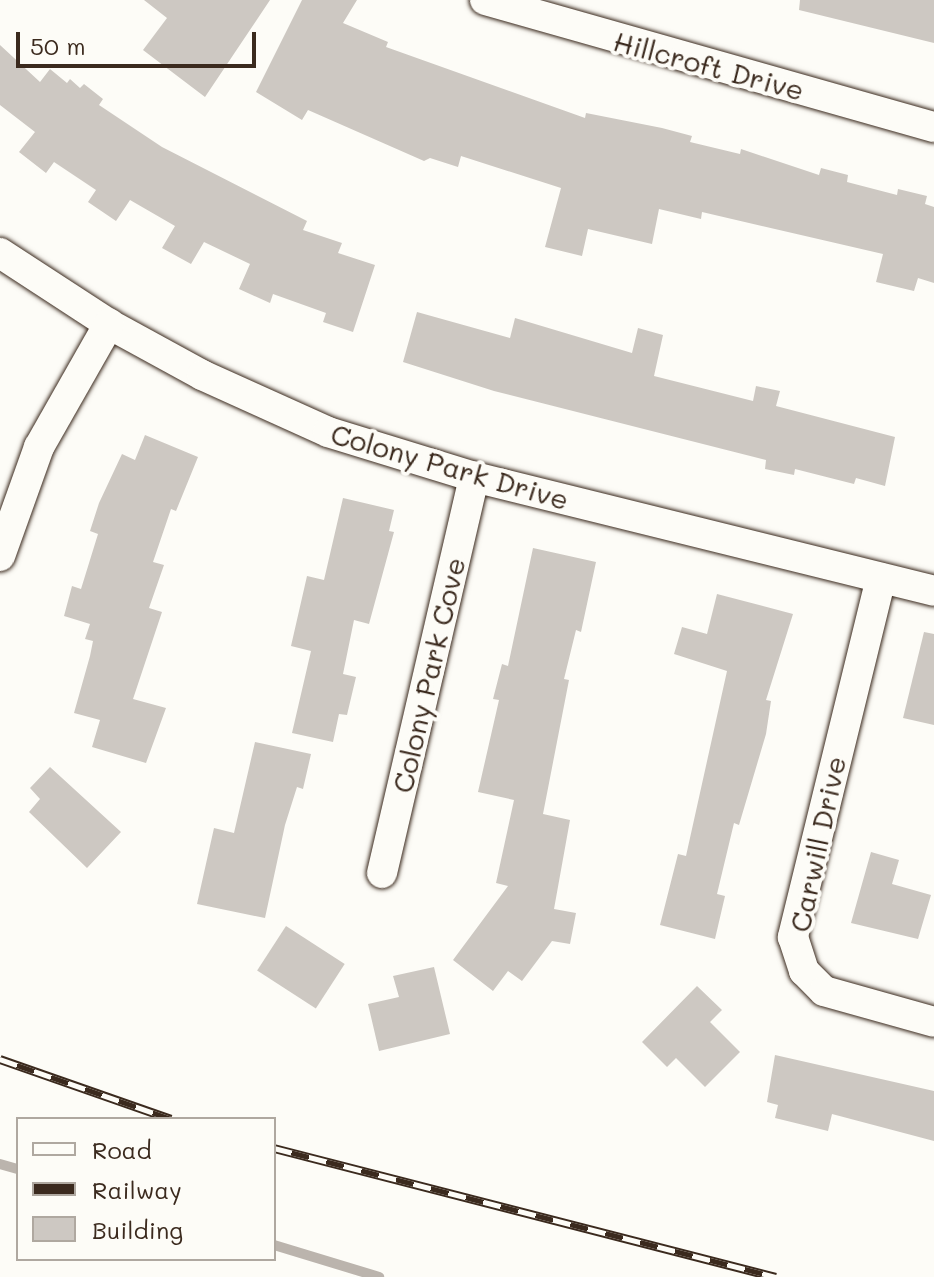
<!DOCTYPE html>
<html>
<head>
<meta charset="utf-8">
<style>
  body { margin:0 }
  #map { position:relative; width:934px; height:1277px; overflow:hidden; background:#fdfcf7; font-family:Mali,sans-serif }
  div>[style] { position:absolute }
  [style*='--x'] { left:calc(var(--x)*1px); top:calc(var(--y)*1px); width:calc(var(--w)*1px); rotate:calc(var(--a)*1deg) }
  .stream>* { height:10px; margin:-5px; padding:0 5px; transform-origin:5px; border-radius:5px; background:#bbb4ad }
  .building>* { inset:0; background:#cdc8c2; transform-origin:0 0 }
  .roads { filter:drop-shadow(0 0 2px #3b2a1e) drop-shadow(0 0 2px #3b2a1e) }
  .minor>* { height:30px; margin:-15px; padding:0 15px; transform-origin:15px; border-radius:15px; background:#fdfcf7 }
  .rail>* { height:9px; margin-top:-4.5px; transform-origin:0; background:repeating-linear-gradient(90deg,#fdfcf7 0 18px,#3b2a1e 0 36px); box-sizing:border-box; border-block:2px solid #3b2a1e }
  span { translate:-50% -50%; white-space:nowrap; text-align:center; line-height:1.15; -webkit-text-stroke:8px #fdfcf7; paint-order:stroke }
  .street-label { font-size:28px; color:#3b2a1e }
  .legend { position:absolute; left:16px; top:1117px; width:260px; height:144px; box-sizing:border-box; background:#fdfcf7; border:2px solid #afa8a0; margin:0; padding:10px 14px; list-style:none; font-size:24px; color:#3b2a1e }
  .legend li { display:flex; align-items:center; gap:16px; height:40px }
  .legend b { width:40px; border:2px solid #afa8a0 }
  .scale { position:absolute; left:16px; top:32px; width:240px; height:36px; box-sizing:border-box; border:4px solid #3b2a1e; border-top:0; padding-left:10px; font-size:24px; line-height:28px; white-space:nowrap; color:#3b2a1e; -webkit-text-stroke:6px #fdfcf7; paint-order:stroke }
</style>
</head>
<body>
<div id="map">
  <div class="stream">
    <i style="--x:0;--y:1164;--w:19;--a:16"></i>
    <i style="--x:274;--y:1245;--w:110;--a:16.9"></i>
  </div>
  <div class="building">
    <i style="clip-path:polygon(144px 0,270px 0,205px 97px,143px 50px,167px 18px)"></i>
    <i style="clip-path:polygon(302px 0,357px 0,343px 23px,388px 42px,386px 47px,585px 118px,586px 113px,662px 128px,692px 136px,690px 142px,740px 154px,741px 149px,819px 175px,821px 168px,848px 175px,847px 182px,897px 195px,898px 189px,927px 196px,925px 204px,934px 207px,934px 283px,918px 278px,914px 291px,876px 282px,883px 254px,702px 212px,701px 219px,659px 209px,652px 244px,588px 229px,582px 256px,545px 247px,561px 188px,461px 156px,458px 167px,430px 158px,424px 161px,308px 110px,302px 120px,256px 92px)"></i>
    <i style="clip-path:polygon(800px 0,934px 0,934px 43px,799px 10px)"></i>
    <i style="clip-path:polygon(0 45px,40px 82px,50px 69px,67px 83px,70px 79px,80px 88px,84px 84px,103px 99px,99px 105px,162px 147px,307px 221px,303px 230px,342px 243px,338px 253px,375px 265px,353px 332px,323px 322px,326px 313px,273px 294px,270px 303px,239px 289px,250px 264px,204px 242px,191px 264px,162px 248px,175px 226px,130px 200px,116px 221px,88px 202px,96px 190px,54px 162px,46px 173px,19px 152px,35px 132px,0 105px)"></i>
    <i style="clip-path:polygon(417px 312px,510px 338px,515px 318px,632px 353px,638px 328px,663px 335px,654px 376px,753px 401px,756px 386px,780px 391px,776px 406px,895px 437px,885px 486px,856px 478px,854px 484px,795px 469px,794px 475px,765px 469px,766px 460px,494px 391px,403px 362px)"></i>
    <i style="clip-path:polygon(145px 435px,198px 457px,176px 511px,171px 509px,153px 562px,164px 565px,149px 608px,162px 612px,133px 699px,166px 708px,146px 763px,92px 747px,100px 720px,74px 713px,90px 656px,93px 641px,85px 639px,90px 624px,64px 616px,72px 586px,81px 589px,98px 534px,90px 531px,99px 503px,122px 454px,135px 460px)"></i>
    <i style="clip-path:polygon(343px 498px,394px 510px,389px 531px,394px 532px,369px 624px,354px 620px,343px 674px,356px 677px,347px 715px,339px 714px,333px 742px,292px 733px,311px 651px,291px 646px,307px 576px,324px 580px)"></i>
    <i style="clip-path:polygon(533px 548px,596px 562px,581px 632px,576px 630px,564px 679px,569px 680px,543px 814px,570px 820px,554px 909px,576px 913px,570px 944px,552px 941px,522px 981px,508px 971px,493px 991px,453px 960px,508px 886px,496px 883px,514px 800px,478px 792px,499px 700px,493px 699px,502px 664px,508px 666px)"></i>
    <i style="clip-path:polygon(717px 594px,793px 614px,766px 700px,771px 701px,766px 734px,739px 825px,734px 823px,717px 894px,725px 896px,715px 939px,660px 925px,678px 854px,686px 856px,727px 671px,674px 654px,682px 627px,707px 634px)"></i>
    <i style="clip-path:polygon(924px 632px,934px 634px,934px 725px,903px 718px)"></i>
    <i style="clip-path:polygon(255px 742px,311px 754px,303px 789px,297px 787px,285px 825px,265px 918px,197px 904px,214px 828px,234px 833px)"></i>
    <i style="clip-path:polygon(50px 767px,121px 832px,87px 868px,29px 812px,40px 799px,30px 788px)"></i>
    <i style="clip-path:polygon(871px 852px,899px 860px,892px 884px,931px 895px,918px 939px,851px 923px)"></i>
    <i style="left:286px;top:926px;width:70px;height:53px;rotate:33deg"></i>
    <i style="clip-path:polygon(434px 967px,450px 1034px,379px 1051px,368px 1004px,399px 997px,393px 976px)"></i>
    <i style="clip-path:polygon(697px 986px,722px 1010px,710px 1022px,740px 1052px,705px 1087px,676px 1058px,667px 1067px,642px 1042px)"></i>
    <i style="clip-path:polygon(775px 1055px,934px 1091px,934px 1141px,832px 1114px,828px 1131px,775px 1118px,778px 1105px,767px 1102px)"></i>
  </div>
  <div class="roads">
    <div class="minor">
      <i style="--x:485;--y:0;--w:467;--a:15.8"></i>
      <i style="--x:0;--y:253;--w:130;--a:33.1"></i>
      <i style="--x:109;--y:324;--w:106;--a:28.7"></i>
      <i style="--x:202;--y:375;--w:138;--a:24.3"></i>
      <i style="--x:328;--y:432;--w:153;--a:17.1"></i>
      <i style="--x:474;--y:477;--w:474;--a:13.9"></i>
      <i style="--x:0;--y:556;--w:116;--a:-70.3"></i>
      <i style="--x:39;--y:447;--w:142;--a:-60.4"></i>
      <i style="--x:881;--y:578;--w:370;--a:103.8"></i>
      <i style="--x:793;--y:937;--w:36;--a:72"></i>
      <i style="--x:804;--y:971;--w:28;--a:45"></i>
      <i style="--x:824;--y:991;--w:114;--a:15.7"></i>
      <i style="--x:382;--y:873;--w:407;--a:-76.9"></i>
    </div>
  </div>
  <div class="rail">
    <i style="--x:0;--y:1059;--w:181;--a:19.3"></i>
    <i style="--x:274;--y:1148;--w:518;--a:14.41"></i>
  </div>
  <div class="street-label">
    <span style="left:709px;top:65px;rotate:15deg">Hillcroft Drive</span>
    <span style="left:450px;top:466px;rotate:16deg">Colony Park Drive</span>
    <span style="left:428px;top:675px;rotate:-77deg">Colony Park Cove</span>
    <span style="left:817px;top:844px;rotate:-78deg">Carwill Drive</span>
  </div>
  <ul class="legend">
  <li><b style="height:10px;background:#fdfcf7"></b>Road</li>
  <li><b style="height:10px;background:#3b2a1e"></b>Railway</li>
  <li><b style="height:22px;background:#cdc8c2"></b>Building</li>
  </ul>
  <div class="scale">50 m</div>
</div>
</body>
</html>
